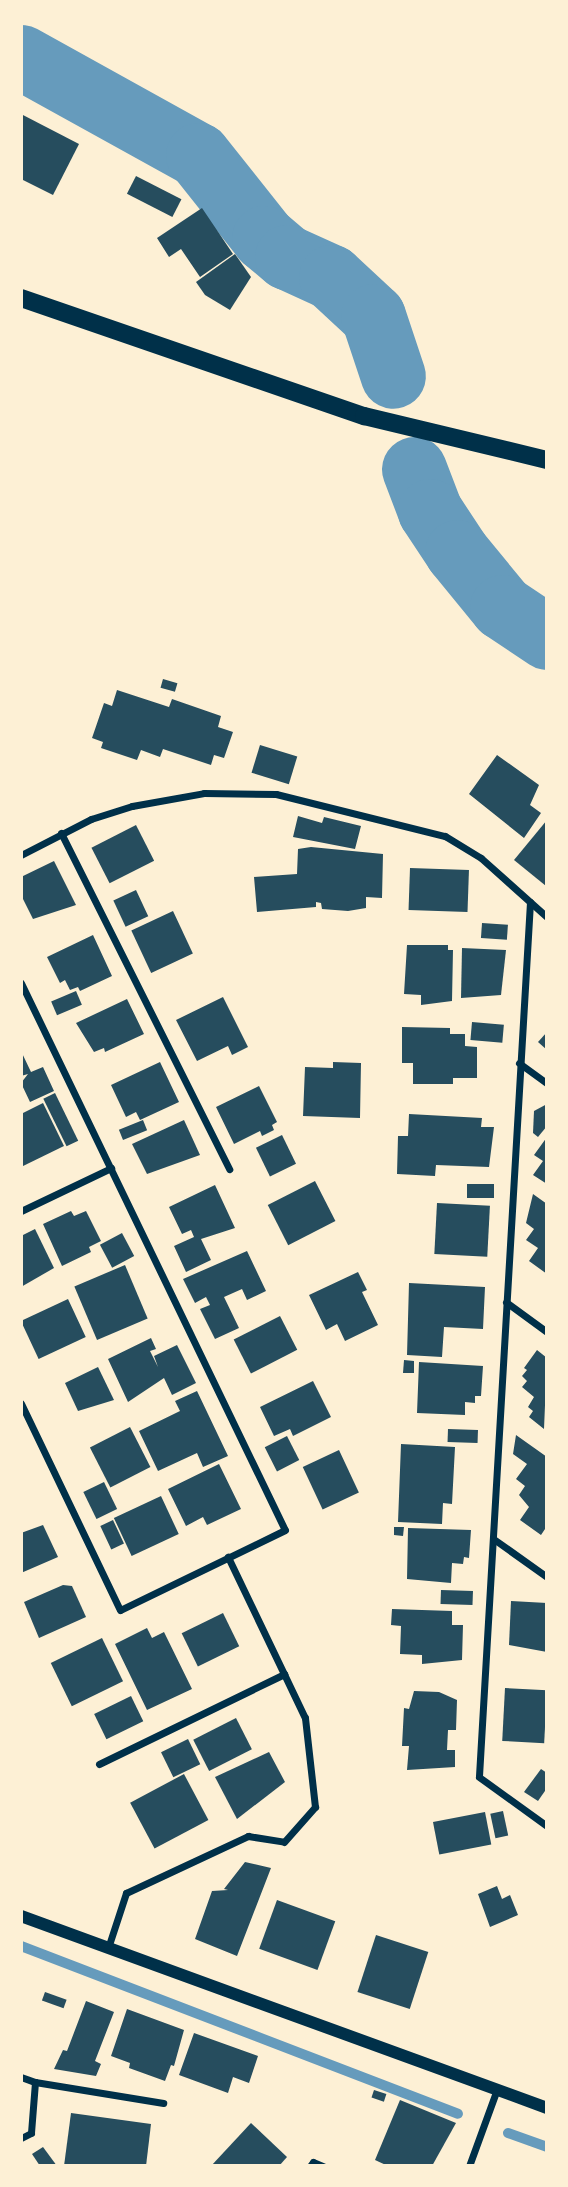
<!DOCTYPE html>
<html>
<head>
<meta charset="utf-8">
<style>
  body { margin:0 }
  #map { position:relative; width:568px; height:2187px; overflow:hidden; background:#fdf0d5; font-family:"PT Sans",sans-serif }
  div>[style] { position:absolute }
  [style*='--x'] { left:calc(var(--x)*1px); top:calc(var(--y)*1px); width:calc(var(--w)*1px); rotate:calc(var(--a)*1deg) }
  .stream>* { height:10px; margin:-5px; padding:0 5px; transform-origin:5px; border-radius:5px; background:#669bbc }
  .river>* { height:65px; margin:-32.5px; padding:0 32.5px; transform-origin:32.5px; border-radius:32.5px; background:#669bbc }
  .building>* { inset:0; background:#264d5e; transform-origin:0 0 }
  .minor>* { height:7px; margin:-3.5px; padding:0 3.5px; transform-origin:3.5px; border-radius:3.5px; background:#003049 }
  .tertiary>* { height:12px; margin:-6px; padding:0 6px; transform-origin:6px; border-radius:6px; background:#003049 }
  .primary>* { height:18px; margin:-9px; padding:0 9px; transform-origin:9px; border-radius:9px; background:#003049 }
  span { translate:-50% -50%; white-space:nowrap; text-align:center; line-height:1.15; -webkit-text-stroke:7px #fdf0d5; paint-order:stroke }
  .frame { position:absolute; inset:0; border:23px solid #fdf0d5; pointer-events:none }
</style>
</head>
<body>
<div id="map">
  <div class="stream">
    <i style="--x:21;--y:1946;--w:468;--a:21"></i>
    <i style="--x:508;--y:2133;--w:41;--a:19.7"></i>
  </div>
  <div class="river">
    <i style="--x:21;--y:57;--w:202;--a:29"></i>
    <i style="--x:198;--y:155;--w:106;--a:51.5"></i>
    <i style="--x:264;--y:238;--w:30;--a:40"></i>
    <i style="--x:287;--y:257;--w:48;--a:24.4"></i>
    <i style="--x:331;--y:277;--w:57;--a:42.9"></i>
    <i style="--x:373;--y:316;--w:63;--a:71.6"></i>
    <i style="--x:414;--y:469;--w:45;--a:69.1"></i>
    <i style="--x:430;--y:511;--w:49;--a:56.6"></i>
    <i style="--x:457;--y:552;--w:71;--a:50.7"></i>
    <i style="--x:502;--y:607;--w:54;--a:33.7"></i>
  </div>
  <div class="building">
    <i style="clip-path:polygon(21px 114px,79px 144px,53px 195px,21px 179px)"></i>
    <i style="left:136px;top:176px;width:51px;height:20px;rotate:27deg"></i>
    <i style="clip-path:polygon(202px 208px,233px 254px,200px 277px,181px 249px,169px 257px,157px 238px)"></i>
    <i style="clip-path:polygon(235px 254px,251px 277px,230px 310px,205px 295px,196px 282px)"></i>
    <i style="left:163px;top:679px;width:15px;height:9px;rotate:16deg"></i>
    <i style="clip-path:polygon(117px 690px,169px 707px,172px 699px,221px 716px,218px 727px,233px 732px,224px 758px,214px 755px,211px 765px,163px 749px,160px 757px,141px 750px,137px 760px,101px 748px,103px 742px,92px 738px,104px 703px,112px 706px)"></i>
    <i style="left:260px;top:745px;width:39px;height:29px;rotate:17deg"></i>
    <i style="clip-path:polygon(497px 755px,539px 785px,530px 805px,541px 813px,524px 838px,469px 794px)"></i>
    <i style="clip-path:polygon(298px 816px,322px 823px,324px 817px,361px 826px,355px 849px,293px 837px)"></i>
    <i style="clip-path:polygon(547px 820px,547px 884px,546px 886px,514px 860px)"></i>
    <i style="left:136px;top:825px;width:40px;height:50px;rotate:63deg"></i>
    <i style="clip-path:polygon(311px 847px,383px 854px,382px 898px,366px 897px,366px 908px,348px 911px,322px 909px,321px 903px,316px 902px,316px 907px,257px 912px,254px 877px,297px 874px,298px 849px)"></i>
    <i style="clip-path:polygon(54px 861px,76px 905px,33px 919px,21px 895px,21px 877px)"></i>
    <i style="left:410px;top:868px;width:59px;height:42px;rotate:2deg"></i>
    <i style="left:136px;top:890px;width:29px;height:25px;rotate:65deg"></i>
    <i style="left:173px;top:911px;width:47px;height:46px;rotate:65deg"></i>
    <i style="left:482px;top:923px;width:26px;height:15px;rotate:4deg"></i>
    <i style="clip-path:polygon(93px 935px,112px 976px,80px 991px,78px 987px,70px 990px,65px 980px,60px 983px,47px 957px)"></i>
    <i style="clip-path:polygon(407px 945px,448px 945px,448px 950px,453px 950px,452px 1001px,421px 1005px,421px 995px,404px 994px)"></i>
    <i style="clip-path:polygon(462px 948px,506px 950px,501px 995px,461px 998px)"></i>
    <i style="left:76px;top:991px;width:15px;height:27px;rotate:67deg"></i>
    <i style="clip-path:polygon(223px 997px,248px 1047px,232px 1055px,228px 1046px,197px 1061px,176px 1020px)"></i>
    <i style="clip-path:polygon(127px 999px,144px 1034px,105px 1052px,104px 1048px,94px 1052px,76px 1023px)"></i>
    <i style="left:472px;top:1022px;width:32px;height:18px;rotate:5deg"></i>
    <i style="clip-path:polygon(402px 1027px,450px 1028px,450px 1034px,465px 1034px,465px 1046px,477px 1047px,477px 1078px,453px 1078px,453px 1084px,413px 1084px,413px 1063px,402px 1063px)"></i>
    <i style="clip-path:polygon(547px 1032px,547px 1050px,538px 1042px)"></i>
    <i style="clip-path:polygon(21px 1051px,31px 1072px,43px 1067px,54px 1091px,30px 1102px,21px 1083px,28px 1074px,21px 1076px)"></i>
    <i style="clip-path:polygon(160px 1062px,179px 1102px,140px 1120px,136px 1112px,126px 1117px,111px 1085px)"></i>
    <i style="clip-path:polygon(333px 1062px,361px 1063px,360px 1118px,303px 1116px,305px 1067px,333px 1068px)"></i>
    <i style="clip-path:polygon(259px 1086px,277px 1122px,272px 1125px,274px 1130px,262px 1136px,260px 1131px,234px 1144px,216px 1107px)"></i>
    <i style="left:55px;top:1093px;width:53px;height:13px;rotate:64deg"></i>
    <i style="clip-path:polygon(43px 1103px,64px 1146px,21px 1167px,21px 1114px)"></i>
    <i style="clip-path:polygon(547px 1104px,547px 1126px,538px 1137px,533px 1133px,534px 1111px)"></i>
    <i style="clip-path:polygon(409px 1114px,482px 1118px,481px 1127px,494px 1127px,489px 1167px,436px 1165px,435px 1176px,397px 1174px,398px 1136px,408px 1136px)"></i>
    <i style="left:143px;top:1120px;width:11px;height:26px;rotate:68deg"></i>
    <i style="clip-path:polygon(184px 1120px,200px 1155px,147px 1174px,132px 1144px)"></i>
    <i style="left:282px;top:1135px;width:32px;height:29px;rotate:64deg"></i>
    <i style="clip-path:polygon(547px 1137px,547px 1184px,533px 1175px,543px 1161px,534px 1155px)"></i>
    <i style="left:315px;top:1181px;width:45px;height:53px;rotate:63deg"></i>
    <i style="left:467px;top:1184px;width:27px;height:14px"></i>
    <i style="clip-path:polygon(215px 1185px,235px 1228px,201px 1239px,211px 1260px,186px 1272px,174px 1246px,194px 1237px,191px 1230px,182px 1234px,169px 1207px)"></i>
    <i style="clip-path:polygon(533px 1194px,547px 1204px,547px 1274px,529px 1261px,538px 1248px,526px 1240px,534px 1229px,526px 1223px)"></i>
    <i style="left:437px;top:1203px;width:53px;height:51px;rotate:3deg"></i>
    <i style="clip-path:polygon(71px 1211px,74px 1216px,86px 1211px,101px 1241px,89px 1247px,91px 1252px,62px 1266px,43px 1224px)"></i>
    <i style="clip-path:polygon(35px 1229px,54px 1268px,21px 1287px,21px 1236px)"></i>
    <i style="left:122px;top:1233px;width:26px;height:25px;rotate:62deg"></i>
    <i style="clip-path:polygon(247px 1251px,266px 1291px,247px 1300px,242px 1289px,224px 1297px,239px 1328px,215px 1339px,200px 1309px,210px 1305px,206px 1297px,195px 1303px,183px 1279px)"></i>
    <i style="left:125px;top:1265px;width:58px;height:55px;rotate:67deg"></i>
    <i style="clip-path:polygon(358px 1272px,367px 1290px,362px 1292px,378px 1325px,345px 1341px,337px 1324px,326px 1330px,309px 1295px)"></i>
    <i style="clip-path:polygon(409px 1283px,485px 1287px,483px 1329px,444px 1327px,442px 1357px,407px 1355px)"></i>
    <i style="left:68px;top:1299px;width:42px;height:52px;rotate:65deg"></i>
    <i style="left:280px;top:1316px;width:38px;height:52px;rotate:63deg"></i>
    <i style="clip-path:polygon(151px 1338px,156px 1349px,150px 1351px,158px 1367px,154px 1356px,177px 1345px,196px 1383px,172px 1395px,164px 1378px,128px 1402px,108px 1359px)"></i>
    <i style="clip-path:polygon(537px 1350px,547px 1358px,544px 1429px,529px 1417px,533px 1411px,528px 1407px,534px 1397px,522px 1387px,527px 1381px,522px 1376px,527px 1370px,524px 1368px)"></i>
    <i style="clip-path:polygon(404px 1360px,414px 1361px,414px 1373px,403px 1373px)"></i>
    <i style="clip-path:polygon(419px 1362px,483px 1366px,481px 1396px,475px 1396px,475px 1403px,465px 1402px,465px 1415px,417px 1413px)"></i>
    <i style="clip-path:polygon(98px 1367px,114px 1400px,78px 1411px,65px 1383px)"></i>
    <i style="clip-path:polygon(313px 1381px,331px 1417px,293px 1436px,290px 1429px,274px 1436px,260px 1407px)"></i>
    <i style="clip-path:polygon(197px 1391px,228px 1456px,203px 1467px,197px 1453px,158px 1471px,139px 1431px,180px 1411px,175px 1401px)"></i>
    <i style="left:130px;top:1427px;width:45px;height:45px;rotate:63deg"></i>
    <i style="left:448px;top:1429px;width:30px;height:13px;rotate:2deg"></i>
    <i style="clip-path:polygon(516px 1435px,547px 1457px,547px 1526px,541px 1535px,520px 1520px,529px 1507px,519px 1495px,525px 1486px,516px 1479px,527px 1464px,513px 1454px)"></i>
    <i style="left:287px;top:1436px;width:27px;height:25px;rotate:63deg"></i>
    <i style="clip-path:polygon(401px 1444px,455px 1447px,452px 1504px,443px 1503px,442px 1524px,398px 1522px)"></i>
    <i style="left:339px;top:1450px;width:47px;height:40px;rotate:65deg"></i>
    <i style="clip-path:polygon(219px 1464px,241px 1509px,207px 1525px,203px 1517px,186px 1526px,168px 1489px)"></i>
    <i style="left:104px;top:1482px;width:30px;height:23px;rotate:64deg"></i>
    <i style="left:161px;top:1496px;width:42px;height:52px;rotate:65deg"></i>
    <i style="left:113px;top:1520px;width:26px;height:14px;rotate:65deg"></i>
    <i style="clip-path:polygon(43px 1525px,58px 1557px,21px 1573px,21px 1533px)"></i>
    <i style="clip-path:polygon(394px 1527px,404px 1527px,403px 1536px,394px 1535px)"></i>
    <i style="clip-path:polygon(408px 1528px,471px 1530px,469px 1558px,464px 1557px,463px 1564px,452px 1563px,451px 1583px,407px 1579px)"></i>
    <i style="clip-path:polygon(63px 1585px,72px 1586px,86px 1617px,39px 1638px,24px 1602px)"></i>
    <i style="left:441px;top:1590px;width:32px;height:14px;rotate:2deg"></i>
    <i style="clip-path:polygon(511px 1601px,547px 1603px,547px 1652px,509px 1645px)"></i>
    <i style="clip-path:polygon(392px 1609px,452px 1611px,452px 1625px,463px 1625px,462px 1660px,422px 1664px,422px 1655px,400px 1654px,401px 1626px,391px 1625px)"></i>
    <i style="left:223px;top:1613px;width:37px;height:46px;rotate:64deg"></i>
    <i style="clip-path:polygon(147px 1628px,152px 1638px,164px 1632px,192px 1689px,147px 1710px,115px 1644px)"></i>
    <i style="left:102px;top:1638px;width:48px;height:57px;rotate:64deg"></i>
    <i style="left:505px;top:1688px;width:42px;height:53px;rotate:3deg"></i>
    <i style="clip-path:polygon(414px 1691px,439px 1692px,457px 1700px,456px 1730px,448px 1730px,447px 1750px,455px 1750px,455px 1767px,407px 1770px,409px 1746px,402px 1746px,404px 1708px,409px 1709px)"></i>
    <i style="left:131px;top:1696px;width:28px;height:41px;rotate:64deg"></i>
    <i style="left:236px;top:1718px;width:35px;height:48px;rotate:63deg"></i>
    <i style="left:188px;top:1739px;width:28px;height:30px;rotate:64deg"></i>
    <i style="clip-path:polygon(269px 1752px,285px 1782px,237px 1819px,215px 1777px)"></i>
    <i style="clip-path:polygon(541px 1769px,547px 1773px,547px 1788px,538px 1801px,524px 1792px)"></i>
    <i style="left:184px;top:1774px;width:52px;height:61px;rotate:62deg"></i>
    <i style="left:503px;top:1811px;width:25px;height:13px;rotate:78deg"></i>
    <i style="left:485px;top:1812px;width:33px;height:53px;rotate:79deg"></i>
    <i style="clip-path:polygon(245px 1862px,271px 1868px,237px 1956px,195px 1939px,212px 1891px,228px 1890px,224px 1889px)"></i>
    <i style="clip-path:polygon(497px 1886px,502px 1899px,510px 1895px,518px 1915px,490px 1927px,478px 1894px)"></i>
    <i style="left:277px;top:1900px;width:62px;height:52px;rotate:20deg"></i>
    <i style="left:376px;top:1935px;width:55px;height:60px;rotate:18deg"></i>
    <i style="left:45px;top:1992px;width:23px;height:9px;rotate:20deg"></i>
    <i style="clip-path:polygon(86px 2001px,114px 2012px,95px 2061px,101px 2064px,96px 2076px,54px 2069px,63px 2050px,67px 2051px)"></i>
    <i style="clip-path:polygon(127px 2009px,184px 2030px,174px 2066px,171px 2065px,165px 2081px,129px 2068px,130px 2063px,111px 2056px)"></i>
    <i style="clip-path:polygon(194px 2033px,258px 2056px,249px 2083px,233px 2077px,228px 2093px,179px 2075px)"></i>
    <i style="left:374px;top:2090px;width:13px;height:8px;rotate:18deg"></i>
    <i style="clip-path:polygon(400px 2100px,456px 2123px,432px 2166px,388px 2166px,375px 2160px)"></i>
    <i style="clip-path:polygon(71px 2113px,151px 2124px,146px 2166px,64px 2166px)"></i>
    <i style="clip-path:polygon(251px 2123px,287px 2157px,279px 2166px,211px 2166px)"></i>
    <i style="clip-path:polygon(43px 2147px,57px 2166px,40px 2166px,32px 2154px)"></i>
  </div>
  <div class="minor">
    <i style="--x:61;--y:833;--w:376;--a:63.4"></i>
    <i style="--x:21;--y:855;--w:79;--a:-27.2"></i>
    <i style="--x:91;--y:819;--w:43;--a:-17.6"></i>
    <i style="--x:132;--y:806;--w:73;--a:-10.2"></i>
    <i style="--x:204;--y:793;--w:72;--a:0.8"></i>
    <i style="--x:276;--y:794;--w:174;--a:14"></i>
    <i style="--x:445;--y:836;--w:42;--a:31.4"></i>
    <i style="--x:481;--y:858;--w:89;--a:41.8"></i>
    <i style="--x:530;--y:902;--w:876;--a:93.34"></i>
    <i style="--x:479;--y:1777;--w:84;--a:35.8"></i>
    <i style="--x:21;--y:983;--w:607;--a:64.24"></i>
    <i style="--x:285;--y:1530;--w:183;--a:154.1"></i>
    <i style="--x:120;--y:1610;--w:229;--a:-115.6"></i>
    <i style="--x:519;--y:1063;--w:34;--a:36"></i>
    <i style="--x:21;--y:1211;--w:100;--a:-25.5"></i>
    <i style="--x:506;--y:1302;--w:51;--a:36.2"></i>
    <i style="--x:495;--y:1540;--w:64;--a:35.4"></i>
    <i style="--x:99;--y:1764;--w:206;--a:-25.9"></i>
    <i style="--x:284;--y:1674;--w:130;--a:-115.6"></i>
    <i style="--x:108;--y:1948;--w:58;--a:-71.9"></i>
    <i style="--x:126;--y:1893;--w:135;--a:-25"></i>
    <i style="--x:248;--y:1836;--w:36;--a:9"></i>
    <i style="--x:284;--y:1842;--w:47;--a:-48.5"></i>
    <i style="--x:315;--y:1807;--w:90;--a:-96.4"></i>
    <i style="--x:305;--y:1718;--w:49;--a:-115.5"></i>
    <i style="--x:21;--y:2077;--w:15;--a:20"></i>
    <i style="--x:35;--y:2082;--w:51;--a:94.5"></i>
    <i style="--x:31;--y:2133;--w:11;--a:153"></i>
    <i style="--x:35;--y:2082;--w:130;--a:9.3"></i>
    <i style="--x:310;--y:2166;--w:5;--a:-53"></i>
    <i style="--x:313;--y:2162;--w:11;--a:22"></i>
    <i style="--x:469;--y:2166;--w:82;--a:-70"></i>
  </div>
  <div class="tertiary">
    <i style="--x:21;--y:1916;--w:560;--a:20.05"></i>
  </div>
  <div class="primary">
    <i style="--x:21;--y:298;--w:363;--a:19"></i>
    <i style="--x:364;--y:416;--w:188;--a:13.5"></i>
  </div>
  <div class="frame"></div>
</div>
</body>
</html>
